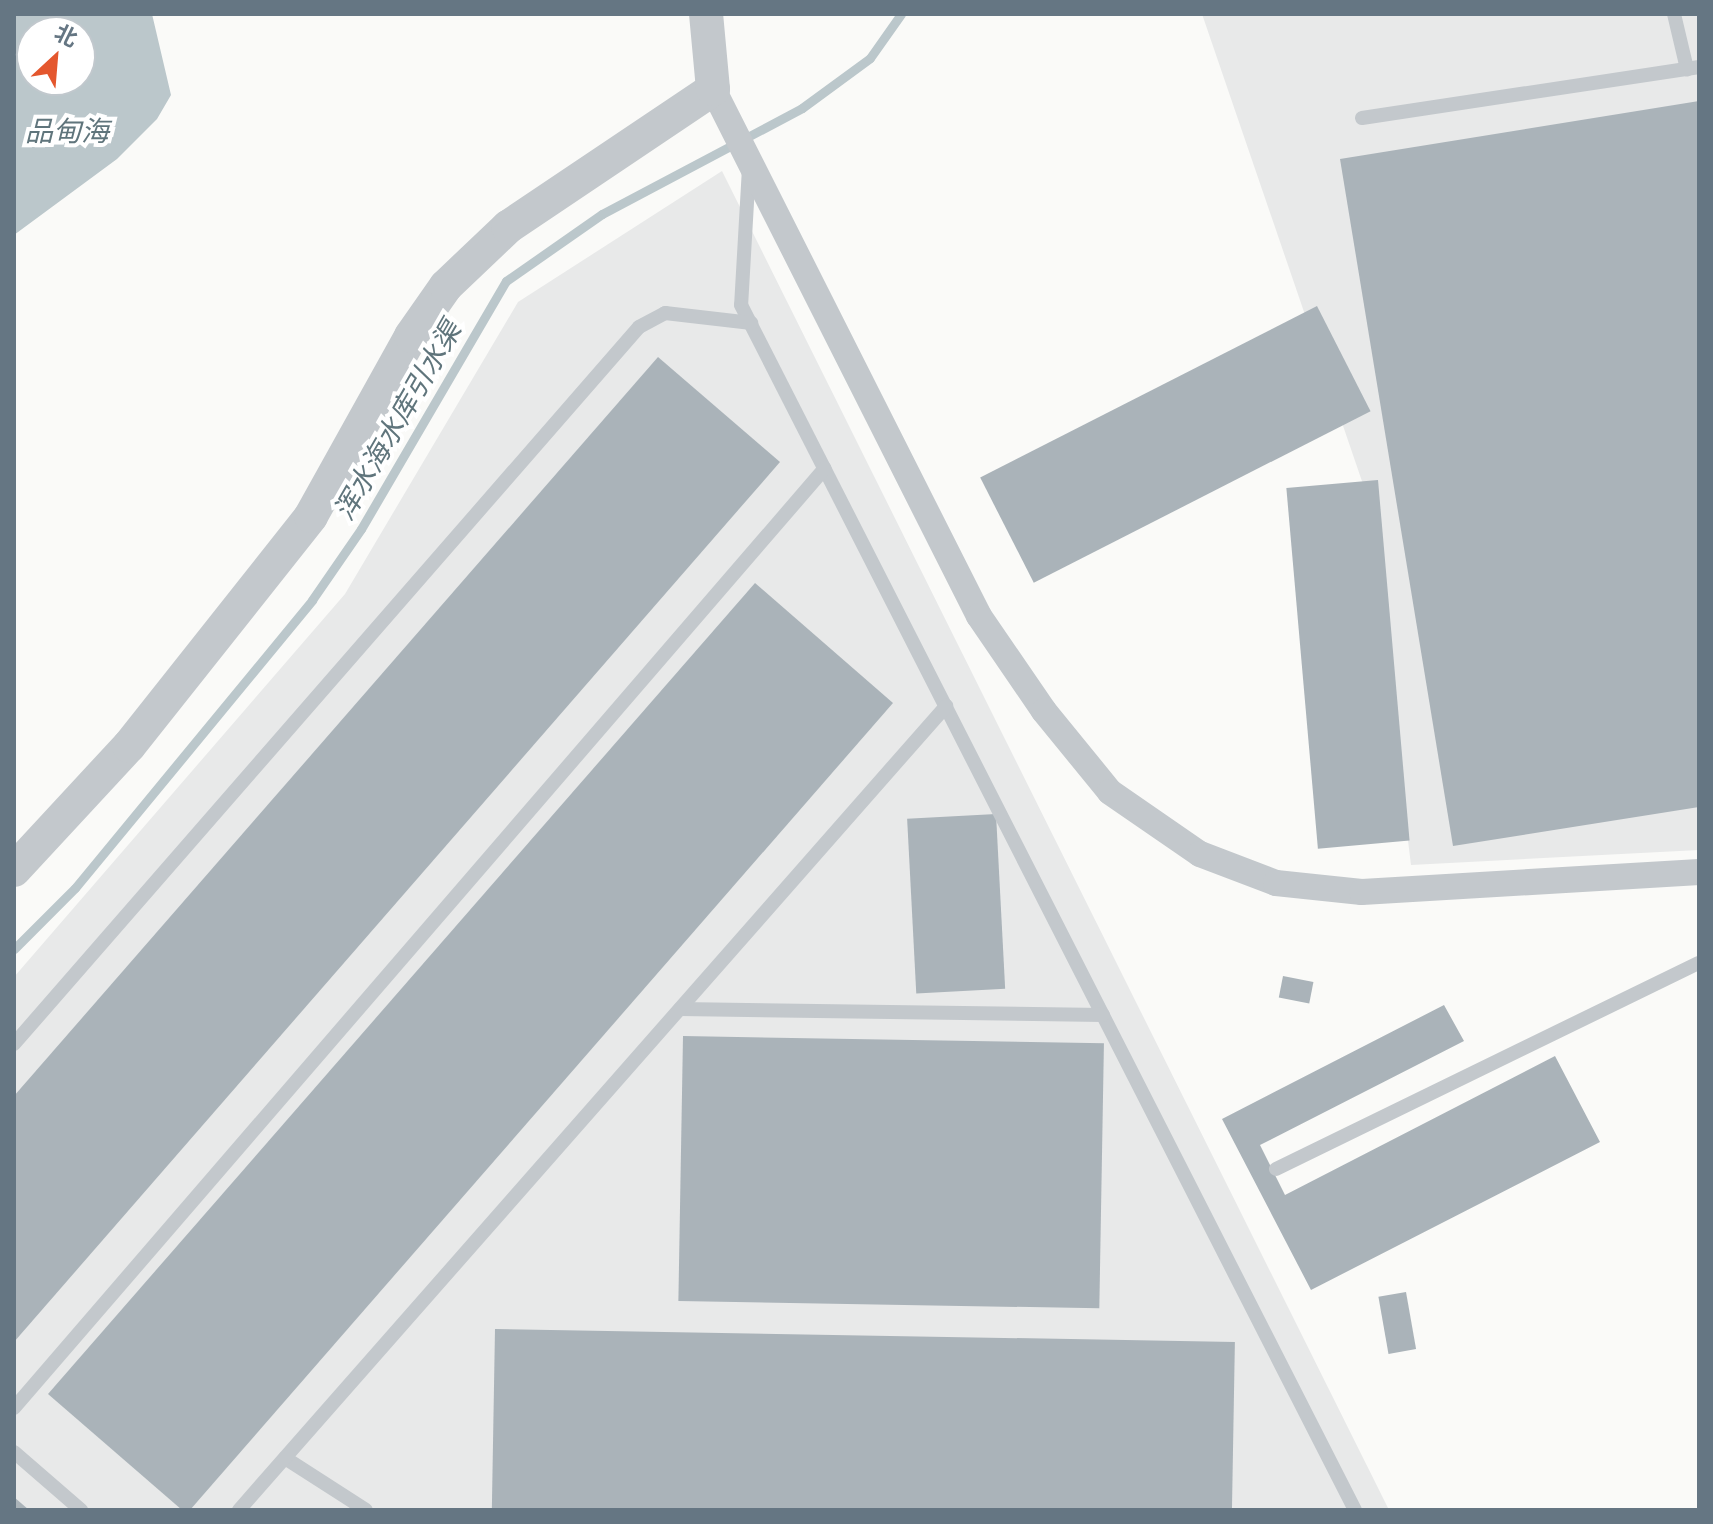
<!DOCTYPE html>
<html>
<head>
<meta charset="utf-8">
<style>
  body { margin:0 }
  #map { position:relative; width:1713px; height:1524px; overflow:hidden; background:#fafaf8; font-family:"DM Sans","Noto Sans SC",sans-serif }
  div>[style] { position:absolute }
  [style*='--x'] { left:calc(var(--x)*1px); top:calc(var(--y)*1px); width:calc(var(--w)*1px); rotate:calc(var(--a)*1deg) }
  .built>* { inset:0; background:#e8e9e9 }
  .water>* { inset:0; background:#bbc7cb }
  .stream>* { height:9px; margin:-4.5px; padding:0 4.5px; transform-origin:4.5px; border-radius:4.5px; background:#bbc7cb }
  .building>* { inset:0; background:#aab3b9; transform-origin:0 0 }
  .service>* { height:14px; margin:-7px; padding:0 7px; transform-origin:7px; border-radius:7px; background:#c3c8cc }
  .minor>* { height:26px; margin:-13px; padding:0 13px; transform-origin:13px; border-radius:13px; background:#c3c8cc }
  .tertiary>* { height:34px; margin:-17px; padding:0 17px; transform-origin:17px; border-radius:17px; background:#c3c8cc }
  span { translate:-50% -50%; white-space:nowrap; text-align:center; line-height:1.15; -webkit-text-stroke:8px #fff; paint-order:stroke }
  .water-label { font-size:28px; color:#60757c; font-style:italic }
  .frame { position:absolute; inset:0; border:16px solid #657683; pointer-events:none }
  .north { position:absolute; left:16px; top:16px; width:80px; height:80px; box-sizing:border-box; background:#fff; border:2px solid #c1c8cd; border-radius:50%; rotate:26deg; font-size:22px; font-weight:700; line-height:32px; text-align:center; color:#657683 }
  .north::after { content:''; display:block; margin:auto; width:28px; height:36px; background:#e4572e; clip-path:polygon(50% 0,100% 100%,50% 72%,0 100%) }
</style>
</head>
<body>
<div id="map">
  <div class="built">
    <i style="clip-path:polygon(1202px 14px,1699px 14px,1699px 850px,1411px 865px,1365px 490px)"></i>
    <i style="clip-path:polygon(722px 171px,1389px 1510px,14px 1510px,14px 977px,345px 594px,518px 302px)"></i>
  </div>
  <div class="water">
    <i style="clip-path:polygon(evenodd,14px 14px,152px 14px,171px 95px,157px 119px,117px 159px,14px 235px,14px 14px,32px 32px,80px 32px,80px 80px,32px 80px,32px 32px)"></i>
  </div>
  <div class="stream">
    <i style="--x:14;--y:949;--w:86;--a:-45"></i>
    <i style="--x:75;--y:888;--w:373;--a:-50.5"></i>
    <i style="--x:312;--y:600;--w:86;--a:-55.4"></i>
    <i style="--x:361;--y:529;--w:287;--a:-59.7"></i>
    <i style="--x:506;--y:281;--w:117;--a:-34.9"></i>
    <i style="--x:602;--y:214;--w:226;--a:-27.9"></i>
    <i style="--x:802;--y:108;--w:84;--a:-36.3"></i>
    <i style="--x:870;--y:58;--w:54;--a:-54.8"></i>
  </div>
  <div class="building">
    <i style="clip-path:polygon(1699px 101px,1699px 807px,1453px 846px,1340px 159px)"></i>
    <i style="left:1317px;top:306px;width:118px;height:378px;rotate:63deg"></i>
    <i style="clip-path:polygon(658px 357px,780px 462px,14px 1342px,14px 1096px)"></i>
    <i style="left:1378px;top:480px;width:362px;height:92px;rotate:85deg"></i>
    <i style="clip-path:polygon(755px 583px,893px 703px,190px 1510px,182px 1510px,48px 1394px)"></i>
    <i style="left:996px;top:814px;width:175px;height:89px;rotate:87deg"></i>
    <i style="left:1283px;top:976px;width:31px;height:22px;rotate:11deg"></i>
    <i style="clip-path:polygon(1444px 1005px,1464px 1041px,1260px 1145px,1285px 1195px,1555px 1056px,1600px 1142px,1311px 1290px,1222px 1119px)"></i>
    <i style="left:683px;top:1036px;width:421px;height:265px;rotate:1deg"></i>
    <i style="left:1406px;top:1292px;width:58px;height:28px;rotate:80deg"></i>
    <i style="left:495px;top:1329px;width:740px;height:181px;rotate:1deg"></i>
    <i style="clip-path:polygon(14px 1497px,29px 1510px,14px 1510px)"></i>
  </div>
  <div class="service">
    <i style="--x:1674;--y:14;--w:57;--a:76.7"></i>
    <i style="--x:1362;--y:118;--w:341;--a:-8.6"></i>
    <i style="--x:749;--y:168;--w:137;--a:93.3"></i>
    <i style="--x:741;--y:305;--w:1352;--a:63"></i>
    <i style="--x:680;--y:1009;--w:423;--a:0.8"></i>
    <i style="--x:14;--y:1044;--w:951;--a:-48.92"></i>
    <i style="--x:639;--y:327;--w:30;--a:-28"></i>
    <i style="--x:665;--y:313;--w:87;--a:6.6"></i>
    <i style="--x:1276;--y:1169;--w:470;--a:-26"></i>
    <i style="--x:14;--y:1408;--w:1241;--a:-49.21"></i>
    <i style="--x:14;--y:1452;--w:89;--a:40.9"></i>
    <i style="--x:285;--y:1458;--w:96;--a:32.7"></i>
    <i style="--x:239;--y:1510;--w:1071;--a:-48.67"></i>
  </div>
  <div class="minor">
    <i style="--x:713;--y:89;--w:590;--a:63.22"></i>
    <i style="--x:979;--y:616;--w:115;--a:55.6"></i>
    <i style="--x:1044;--y:711;--w:104;--a:50.8"></i>
    <i style="--x:1110;--y:792;--w:109;--a:34.6"></i>
    <i style="--x:1200;--y:854;--w:81;--a:20.9"></i>
    <i style="--x:1276;--y:883;--w:86;--a:6"></i>
    <i style="--x:1362;--y:892;--w:338;--a:-3.4"></i>
  </div>
  <div class="tertiary">
    <i style="--x:14;--y:870;--w:169;--a:-47.2"></i>
    <i style="--x:129;--y:746;--w:293;--a:-51.6"></i>
    <i style="--x:311;--y:516;--w:206;--a:-60.9"></i>
    <i style="--x:411;--y:336;--w:61;--a:-55"></i>
    <i style="--x:446;--y:286;--w:86;--a:-43.6"></i>
    <i style="--x:508;--y:227;--w:247;--a:-33.9"></i>
    <i style="--x:713;--y:89;--w:75;--a:-95.3"></i>
  </div>
  <div class="water-label">
    <span style="left:67px;top:132px">品甸海</span>
    <span style="left:398px;top:421px;rotate:-60deg">浑水海水库引水渠</span>
  </div>
  <div class="frame"></div>
  <div class="north">北</div>
</div>
</body>
</html>
